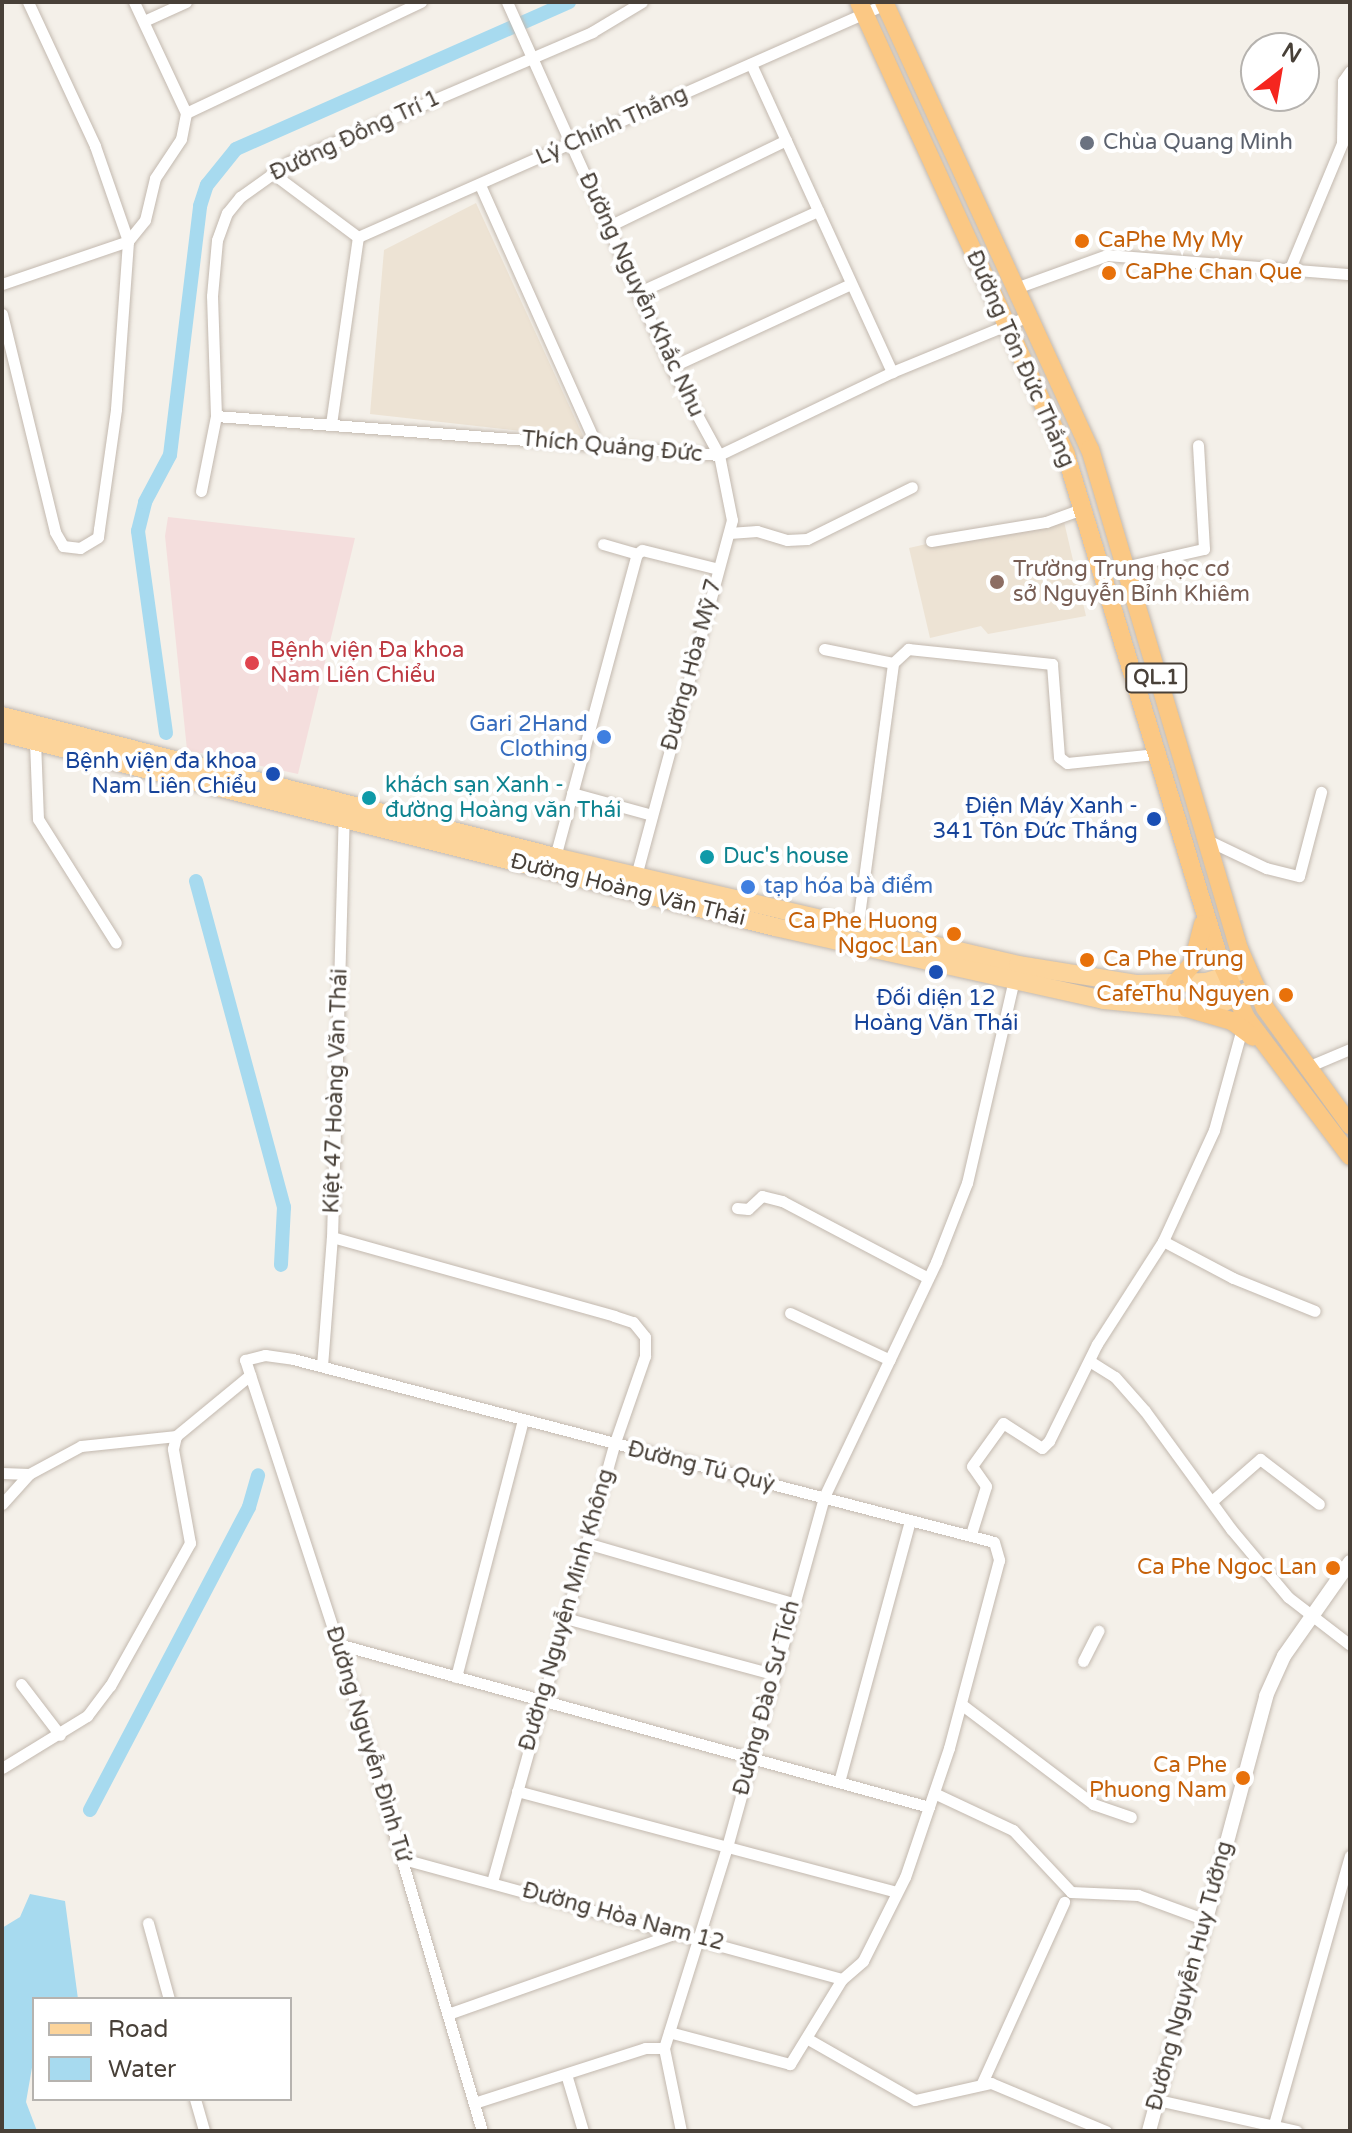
<!DOCTYPE html>
<html>
<head>
<meta charset="utf-8">
<style>
  body { margin:0 }
  #map { position:relative; width:1352px; height:2133px; overflow:hidden; background:#f4f0e9; font-family:"Varela Round",sans-serif }
  div>[style] { position:absolute }
  [style*='--x'] { left:calc(var(--x)*1px); top:calc(var(--y)*1px); width:calc(var(--w)*1px); rotate:calc(var(--a)*1deg) }
  .education>* { inset:0; background:#ede3d4 }
  .medical>* { inset:0; background:#f4dedd }
  .water>* { inset:0; background:#a7daef }
  .canal>* { height:14px; margin:-7px; padding:0 7px; transform-origin:7px; border-radius:7px; background:#a7daef }
  .roads { filter:drop-shadow(0 0 2px #c3b9af) drop-shadow(0 0 2px #c3b9af) }
  .minor>* { height:11px; margin:-5.5px; padding:0 5.5px; transform-origin:5.5px; border-radius:5.5px; background:#fff }
  .tertiary>* { height:14px; margin:-7px; padding:0 7px; transform-origin:7px; border-radius:7px; background:#fff }
  .primary>* { height:18px; margin:-9px; padding:0 9px; transform-origin:9px; border-radius:9px; background:#fcd49b }
  .trunk>* { height:18px; margin:-9px; padding:0 9px; transform-origin:9px; border-radius:9px; background:#fbc884 }
  .dots>* { width:22px; height:22px; translate:-50% -50%; box-sizing:border-box; border:4px solid #fff; border-radius:50% }
  span { translate:-50% -50%; white-space:nowrap; text-align:center; line-height:1.15; -webkit-text-stroke:8px #fff; paint-order:stroke }
  .shield-label span { padding:2px 6px; background:#fff; border:2px solid; border-radius:6px; -webkit-text-stroke-width:0 }
  .shield-label { font-size:20px; color:#484038; font-weight:700 }
  .street-label { font-size:22px; color:#484038 }
  .worship-label { font-size:22px; color:#5b616d }
  .left { translate:0 -50%; text-align:left }
  .food-label { font-size:22px; color:#c56008 }
  .right { translate:-100% -50%; text-align:right }
  .education-label { font-size:22px; color:#785e54 }
  .health-label { font-size:22px; color:#be3a42 }
  .shop-label { font-size:22px; color:#366cbe }
  .transit-label { font-size:22px; color:#164399 }
  .culture-label { font-size:22px; color:#0d838f }
  .frame { position:absolute; inset:0; border:4px solid #484038; pointer-events:none }
  .legend { position:absolute; left:32px; top:1997px; width:260px; height:104px; box-sizing:border-box; background:#fff; border:2px solid #b6b3af; margin:0; padding:10px 14px; list-style:none; font-size:24px; color:#484038 }
  .legend li { display:flex; align-items:center; gap:16px; height:40px }
  .legend b { width:40px; border:2px solid #b6b3af }
  .north { position:absolute; left:1240px; top:32px; width:80px; height:80px; box-sizing:border-box; background:#fff; border:2px solid #b6b3af; border-radius:50%; rotate:31deg; font-size:22px; font-weight:700; line-height:32px; text-align:center; color:#484038 }
  .north::after { content:''; display:block; margin:auto; width:28px; height:36px; background:#f5261f; clip-path:polygon(50% 0,100% 100%,50% 72%,0 100%) }
</style>
</head>
<body>
<div id="map">
  <div class="education">
    <i style="clip-path:polygon(476px 203px,584px 438px,370px 414px,384px 250px)"></i>
    <i style="clip-path:polygon(1062px 513px,1086px 616px,988px 634px,981px 626px,930px 638px,909px 548px)"></i>
  </div>
  <div class="medical">
    <i style="clip-path:polygon(168px 517px,355px 538px,298px 774px,187px 750px,165px 536px)"></i>
  </div>
  <div class="water">
    <i style="clip-path:polygon(30px 1894px,65px 1901px,78px 1999px,34px 1999px,34px 2056px,26px 2102px,37px 2131px,2px 2131px,2px 1928px,20px 1917px)"></i>
  </div>
  <div class="canal">
    <i style="--x:166;--y:733;--w:204;--a:-97.9"></i>
    <i style="--x:138;--y:531;--w:30;--a:-76"></i>
    <i style="--x:145;--y:502;--w:53;--a:-62"></i>
    <i style="--x:170;--y:455;--w:251;--a:-83.1"></i>
    <i style="--x:200;--y:206;--w:22;--a:-72"></i>
    <i style="--x:207;--y:185;--w:46;--a:-51.1"></i>
    <i style="--x:236;--y:149;--w:364;--a:-23.8"></i>
    <i style="--x:196;--y:881;--w:338;--a:74.9"></i>
    <i style="--x:284;--y:1207;--w:58;--a:93"></i>
    <i style="--x:90;--y:1810;--w:342;--a:-62.3"></i>
    <i style="--x:249;--y:1507;--w:33;--a:-74"></i>
  </div>
  <div class="roads">
    <div class="minor">
      <i style="--x:28;--y:2;--w:159;--a:65"></i>
      <i style="--x:95;--y:146;--w:101;--a:70.8"></i>
      <i style="--x:134;--y:2;--w:123;--a:64.9"></i>
      <i style="--x:507;--y:2;--w:400;--a:65.8"></i>
      <i style="--x:671;--y:367;--w:100;--a:61.4"></i>
      <i style="--x:719;--y:455;--w:66;--a:78.7"></i>
      <i style="--x:732;--y:520;--w:369;--a:105.1"></i>
      <i style="--x:144;--y:21;--w:46;--a:-24.3"></i>
      <i style="--x:751;--y:64;--w:339;--a:65.4"></i>
      <i style="--x:186;--y:113;--w:260;--a:-25.3"></i>
      <i style="--x:272;--y:173;--w:107;--a:36.7"></i>
      <i style="--x:480;--y:185;--w:286;--a:65.9"></i>
      <i style="--x:607;--y:227;--w:199;--a:-25.9"></i>
      <i style="--x:358;--y:237;--w:576;--a:-23.85"></i>
      <i style="--x:1288;--y:273;--w:141;--a:-67.4"></i>
      <i style="--x:1342;--y:143;--w:62;--a:-89.1"></i>
      <i style="--x:1343;--y:81;--w:12;--a:-55"></i>
      <i style="--x:2;--y:284;--w:133;--a:-18.8"></i>
      <i style="--x:1013;--y:289;--w:100;--a:-19.9"></i>
      <i style="--x:1107;--y:255;--w:244;--a:4.5"></i>
      <i style="--x:637;--y:293;--w:199;--a:-24.4"></i>
      <i style="--x:2;--y:314;--w:224;--a:76.3"></i>
      <i style="--x:55;--y:532;--w:16;--a:60"></i>
      <i style="--x:63;--y:546;--w:17;--a:7"></i>
      <i style="--x:80;--y:548;--w:21;--a:-31"></i>
      <i style="--x:98;--y:537;--w:8;--a:-83"></i>
      <i style="--x:99;--y:529;--w:121;--a:-81.9"></i>
      <i style="--x:116;--y:409;--w:168;--a:-85.9"></i>
      <i style="--x:128;--y:241;--w:27;--a:-51"></i>
      <i style="--x:145;--y:220;--w:43;--a:-76.6"></i>
      <i style="--x:155;--y:178;--w:47;--a:-56.3"></i>
      <i style="--x:181;--y:139;--w:26;--a:-79"></i>
      <i style="--x:671;--y:367;--w:198;--a:-24.8"></i>
      <i style="--x:216;--y:416;--w:505;--a:4.43"></i>
      <i style="--x:719;--y:455;--w:192;--a:-25.6"></i>
      <i style="--x:892;--y:372;--w:145;--a:-22.3"></i>
      <i style="--x:331;--y:424;--w:189;--a:-81.8"></i>
      <i style="--x:201;--y:491;--w:76;--a:-78.7"></i>
      <i style="--x:216;--y:416;--w:120;--a:-91.9"></i>
      <i style="--x:212;--y:296;--w:56;--a:-84.9"></i>
      <i style="--x:217;--y:240;--w:29;--a:-70"></i>
      <i style="--x:227;--y:213;--w:21;--a:-51"></i>
      <i style="--x:240;--y:197;--w:60;--a:-35.5"></i>
      <i style="--x:289;--y:162;--w:330;--a:-23.2"></i>
      <i style="--x:592;--y:32;--w:58;--a:-31"></i>
      <i style="--x:729;--y:533;--w:28;--a:-4"></i>
      <i style="--x:757;--y:531;--w:31;--a:17"></i>
      <i style="--x:787;--y:540;--w:20;--a:-3"></i>
      <i style="--x:807;--y:539;--w:117;--a:-26.3"></i>
      <i style="--x:931;--y:541;--w:117;--a:-9.4"></i>
      <i style="--x:1046;--y:522;--w:38;--a:-20"></i>
      <i style="--x:603;--y:544;--w:35;--a:16"></i>
      <i style="--x:1124;--y:567;--w:82;--a:-12.7"></i>
      <i style="--x:1204;--y:549;--w:104;--a:-93.3"></i>
      <i style="--x:824;--y:649;--w:70;--a:11.5"></i>
      <i style="--x:893;--y:663;--w:21;--a:-43"></i>
      <i style="--x:908;--y:649;--w:145;--a:5.9"></i>
      <i style="--x:1052;--y:664;--w:93;--a:85.7"></i>
      <i style="--x:1059;--y:757;--w:10;--a:37"></i>
      <i style="--x:1067;--y:763;--w:88;--a:-5.8"></i>
      <i style="--x:35;--y:741;--w:78;--a:87.8"></i>
      <i style="--x:38;--y:819;--w:146;--a:57.8"></i>
      <i style="--x:572;--y:793;--w:83;--a:15.4"></i>
      <i style="--x:1203;--y:838;--w:70;--a:25.5"></i>
      <i style="--x:1266;--y:868;--w:34;--a:14"></i>
      <i style="--x:1299;--y:876;--w:87;--a:-75.3"></i>
      <i style="--x:555;--y:857;--w:314;--a:-74.9"></i>
      <i style="--x:637;--y:554;--w:6;--a:-39"></i>
      <i style="--x:642;--y:550;--w:78;--a:14"></i>
      <i style="--x:857;--y:930;--w:269;--a:-82.3"></i>
      <i style="--x:1305;--y:1068;--w:49;--a:-22.9"></i>
      <i style="--x:737;--y:1208;--w:11;--a:5"></i>
      <i style="--x:748;--y:1209;--w:19;--a:-43"></i>
      <i style="--x:762;--y:1196;--w:21;--a:14"></i>
      <i style="--x:782;--y:1201;--w:165;--a:27.8"></i>
      <i style="--x:332;--y:1237;--w:293;--a:15.6"></i>
      <i style="--x:614;--y:1316;--w:20;--a:18"></i>
      <i style="--x:633;--y:1322;--w:19;--a:51"></i>
      <i style="--x:645;--y:1337;--w:19;--a:90"></i>
      <i style="--x:645;--y:1356;--w:94;--a:109.2"></i>
      <i style="--x:614;--y:1445;--w:453;--a:105.6"></i>
      <i style="--x:1163;--y:1241;--w:79;--a:27.9"></i>
      <i style="--x:1233;--y:1278;--w:88;--a:21.9"></i>
      <i style="--x:790;--y:1313;--w:110;--a:25.2"></i>
      <i style="--x:1091;--y:1362;--w:28;--a:32"></i>
      <i style="--x:1115;--y:1377;--w:45;--a:48.6"></i>
      <i style="--x:1145;--y:1411;--w:146;--a:53.9"></i>
      <i style="--x:1231;--y:1529;--w:89;--a:50"></i>
      <i style="--x:1288;--y:1597;--w:78;--a:37.7"></i>
      <i style="--x:322;--y:1366;--w:129;--a:-85.6"></i>
      <i style="--x:332;--y:1237;--w:421;--a:-88.4"></i>
      <i style="--x:2;--y:1473;--w:27;--a:2"></i>
      <i style="--x:29;--y:1474;--w:59;--a:-28.3"></i>
      <i style="--x:81;--y:1446;--w:96;--a:-6"></i>
      <i style="--x:1212;--y:1501;--w:64;--a:-41.2"></i>
      <i style="--x:1260;--y:1459;--w:74;--a:37.3"></i>
      <i style="--x:2;--y:1504;--w:40;--a:-48"></i>
      <i style="--x:971;--y:1534;--w:50;--a:-72.6"></i>
      <i style="--x:986;--y:1486;--w:24;--a:-125"></i>
      <i style="--x:972;--y:1466;--w:53;--a:-54.2"></i>
      <i style="--x:1003;--y:1423;--w:46;--a:32.7"></i>
      <i style="--x:1042;--y:1448;--w:10;--a:-45"></i>
      <i style="--x:1049;--y:1441;--w:108;--a:-63.7"></i>
      <i style="--x:1097;--y:1344;--w:122;--a:-57.3"></i>
      <i style="--x:1163;--y:1241;--w:122;--a:-65.3"></i>
      <i style="--x:1214;--y:1130;--w:106;--a:-74.6"></i>
      <i style="--x:586;--y:1543;--w:216;--a:16.2"></i>
      <i style="--x:565;--y:1618;--w:215;--a:15.1"></i>
      <i style="--x:338;--y:1644;--w:613;--a:15.42"></i>
      <i style="--x:1083;--y:1661;--w:34;--a:-63"></i>
      <i style="--x:456;--y:1677;--w:262;--a:-75.4"></i>
      <i style="--x:21;--y:1684;--w:64;--a:52.6"></i>
      <i style="--x:961;--y:1704;--w:166;--a:37.1"></i>
      <i style="--x:1093;--y:1804;--w:40;--a:18.9"></i>
      <i style="--x:2;--y:1768;--w:100;--a:-31.5"></i>
      <i style="--x:87;--y:1716;--w:38;--a:-53"></i>
      <i style="--x:110;--y:1686;--w:164;--a:-60.8"></i>
      <i style="--x:190;--y:1543;--w:96;--a:-100.3"></i>
      <i style="--x:173;--y:1449;--w:13;--a:-77"></i>
      <i style="--x:176;--y:1436;--w:96;--a:-39.5"></i>
      <i style="--x:839;--y:1782;--w:270;--a:-74.8"></i>
      <i style="--x:517;--y:1791;--w:393;--a:14.9"></i>
      <i style="--x:934;--y:1793;--w:87;--a:25.1"></i>
      <i style="--x:1013;--y:1830;--w:85;--a:46.9"></i>
      <i style="--x:1071;--y:1892;--w:67;--a:2.6"></i>
      <i style="--x:1138;--y:1895;--w:72;--a:20.2"></i>
      <i style="--x:403;--y:1859;--w:455;--a:15.3"></i>
      <i style="--x:148;--y:1923;--w:79;--a:74.6"></i>
      <i style="--x:448;--y:2014;--w:240;--a:-19.5"></i>
      <i style="--x:808;--y:2039;--w:123;--a:29.7"></i>
      <i style="--x:915;--y:2100;--w:78;--a:-12.6"></i>
      <i style="--x:991;--y:2083;--w:125;--a:22.7"></i>
      <i style="--x:566;--y:2074;--w:59;--a:73.4"></i>
      <i style="--x:982;--y:2083;--w:199;--a:-65.6"></i>
      <i style="--x:195;--y:2099;--w:33;--a:74"></i>
      <i style="--x:1158;--y:2100;--w:142;--a:12.6"></i>
      <i style="--x:474;--y:2103;--w:180;--a:-17.8"></i>
      <i style="--x:645;--y:2048;--w:19;--a:0"></i>
      <i style="--x:482;--y:2131;--w:508;--a:-106.47"></i>
      <i style="--x:338;--y:1644;--w:299;--a:-108.1"></i>
      <i style="--x:245;--y:1360;--w:21;--a:-14"></i>
      <i style="--x:265;--y:1355;--w:28;--a:8"></i>
      <i style="--x:293;--y:1359;--w:724;--a:14.63"></i>
      <i style="--x:994;--y:1542;--w:19;--a:74"></i>
      <i style="--x:999;--y:1560;--w:195;--a:104.9"></i>
      <i style="--x:949;--y:1748;--w:136;--a:108.8"></i>
      <i style="--x:905;--y:1877;--w:94;--a:116.6"></i>
      <i style="--x:863;--y:1961;--w:28;--a:139"></i>
      <i style="--x:842;--y:1979;--w:100;--a:121.5"></i>
      <i style="--x:790;--y:2064;--w:125;--a:-165.2"></i>
      <i style="--x:681;--y:2131;--w:85;--a:-101.6"></i>
      <i style="--x:664;--y:2048;--w:211;--a:-72.6"></i>
      <i style="--x:727;--y:1847;--w:363;--a:-74.5"></i>
      <i style="--x:824;--y:1497;--w:260;--a:-64.5"></i>
      <i style="--x:936;--y:1262;--w:85;--a:-68.6"></i>
      <i style="--x:967;--y:1183;--w:208;--a:-77"></i>
      <i style="--x:1272;--y:2131;--w:286;--a:-74.2"></i>
    </div>
    <div class="tertiary">
      <i style="--x:1149;--y:2131;--w:450;--a:-74.9"></i>
      <i style="--x:1266;--y:1696;--w:44;--a:-65.8"></i>
      <i style="--x:1284;--y:1656;--w:115;--a:-54.9"></i>
    </div>
    <div class="primary">
      <i style="--x:2;--y:716;--w:571;--a:14.3"></i>
      <i style="--x:555;--y:857;--w:475;--a:13.1"></i>
      <i style="--x:1018;--y:965;--w:121;--a:9.1"></i>
      <i style="--x:1137;--y:984;--w:69;--a:-1.7"></i>
      <i style="--x:1206;--y:982;--w:43;--a:-17.6"></i>
      <i style="--x:2;--y:733;--w:797;--a:14.09"></i>
      <i style="--x:775;--y:927;--w:337;--a:12.5"></i>
      <i style="--x:1104;--y:1000;--w:83;--a:5.5"></i>
      <i style="--x:1187;--y:1008;--w:33;--a:-7"></i>
      <i style="--x:1220;--y:1004;--w:40;--a:-25"></i>
    </div>
    <div class="trunk">
      <i style="--x:859;--y:2;--w:498;--a:65.4"></i>
      <i style="--x:1066;--y:455;--w:523;--a:73.09"></i>
      <i style="--x:1218;--y:955;--w:69;--a:66"></i>
      <i style="--x:1246;--y:1018;--w:173;--a:53"></i>
      <i style="--x:884;--y:2;--w:492;--a:65.3"></i>
      <i style="--x:1090;--y:449;--w:522;--a:73.41"></i>
      <i style="--x:1239;--y:949;--w:64;--a:66.2"></i>
      <i style="--x:1265;--y:1008;--w:145;--a:54"></i>
      <i style="--x:1175;--y:984;--w:28;--a:-49"></i>
      <i style="--x:1193;--y:963;--w:40;--a:-75.6"></i>
      <i style="--x:1187;--y:1008;--w:47;--a:16.1"></i>
      <i style="--x:1232;--y:1021;--w:26;--a:37"></i>
    </div>
  </div>
  <div class="dots">
    <i style="left:1087px;top:143px;background:#6b7280"></i>
    <i style="left:1082px;top:241px;background:#e8710a"></i>
    <i style="left:1109px;top:273px;background:#e8710a"></i>
    <i style="left:997px;top:582px;background:#8d6e63"></i>
    <i style="left:252px;top:663px;background:#e0444e"></i>
    <i style="left:604px;top:737px;background:#3f7fe0"></i>
    <i style="left:273px;top:774px;background:#1a4fb4"></i>
    <i style="left:369px;top:798px;background:#0f9aa8"></i>
    <i style="left:1154px;top:819px;background:#1a4fb4"></i>
    <i style="left:707px;top:857px;background:#0f9aa8"></i>
    <i style="left:748px;top:887px;background:#3f7fe0"></i>
    <i style="left:954px;top:934px;background:#e8710a"></i>
    <i style="left:1087px;top:960px;background:#e8710a"></i>
    <i style="left:936px;top:972px;background:#1a4fb4"></i>
    <i style="left:1286px;top:995px;background:#e8710a"></i>
    <i style="left:1333px;top:1568px;background:#e8710a"></i>
    <i style="left:1243px;top:1778px;background:#e8710a"></i>
  </div>
  <div class="shield-label">
    <span style="left:1156px;top:678px">QL.1</span>
  </div>
  <div class="street-label">
    <span style="left:612px;top:126px;rotate:-24deg">Lý Chính Thắng</span>
    <span style="left:355px;top:136px;rotate:-25deg">Đường Đồng Trí 1</span>
    <span style="left:641px;top:295px;rotate:65deg">Đường Nguyễn Khắc Nhu</span>
    <span style="left:1020px;top:359px;rotate:66deg">Đường Tôn Đức Thắng</span>
    <span style="left:612px;top:447px;rotate:5deg">Thích Quảng Đức</span>
    <span style="left:692px;top:665px;rotate:-75deg">Đường Hòa Mỹ 7</span>
    <span style="left:628px;top:890px;rotate:14deg">Đường Hoàng Văn Thái</span>
    <span style="left:336px;top:1091px;rotate:-88deg">Kiệt 47 Hoàng Văn Thái</span>
    <span style="left:701px;top:1467px;rotate:14deg">Đường Tú Quỳ</span>
    <span style="left:567px;top:1610px;rotate:-74deg">Đường Nguyễn Minh Không</span>
    <span style="left:767px;top:1698px;rotate:-75deg">Đường Đào Sư Tích</span>
    <span style="left:368px;top:1744px;rotate:73deg">Đường Nguyễn Đình Tứ</span>
    <span style="left:623px;top:1917px;rotate:15deg">Đường Hòa Nam 12</span>
    <span style="left:1190px;top:1976px;rotate:-75deg">Đường Nguyễn Huy Tưởng</span>
  </div>
  <div class="worship-label">
    <span class="left" style="left:1103px;top:143px">Chùa Quang Minh</span>
  </div>
  <div class="food-label">
    <span class="left" style="left:1098px;top:241px">CaPhe My My</span>
    <span class="left" style="left:1125px;top:273px">CaPhe Chan Que</span>
    <span class="right" style="left:938px;top:934px">Ca Phe Huong<br>Ngoc Lan</span>
    <span class="left" style="left:1103px;top:960px">Ca Phe Trung</span>
    <span class="right" style="left:1270px;top:995px">CafeThu Nguyen</span>
    <span class="right" style="left:1317px;top:1568px">Ca Phe Ngoc Lan</span>
    <span class="right" style="left:1227px;top:1778px">Ca Phe<br>Phuong Nam</span>
  </div>
  <div class="education-label">
    <span class="left" style="left:1013px;top:582px">Trường Trung học cơ<br>sở Nguyễn Bỉnh Khiêm</span>
  </div>
  <div class="health-label">
    <span class="left" style="left:270px;top:663px">Bệnh viện Đa khoa<br>Nam Liên Chiểu</span>
  </div>
  <div class="shop-label">
    <span class="right" style="left:588px;top:737px">Gari 2Hand<br>Clothing</span>
    <span class="left" style="left:764px;top:887px">tạp hóa bà điểm</span>
  </div>
  <div class="transit-label">
    <span class="right" style="left:257px;top:774px">Bệnh viện đa khoa<br>Nam Liên Chiểu</span>
    <span class="right" style="left:1138px;top:819px">Điện Máy Xanh -<br>341 Tôn Đức Thắng</span>
    <span style="left:936px;top:1011px">Đối diện 12<br>Hoàng Văn Thái</span>
  </div>
  <div class="culture-label">
    <span class="left" style="left:385px;top:798px">khách sạn Xanh -<br>đường Hoàng văn Thái</span>
    <span class="left" style="left:723px;top:857px">Duc's house</span>
  </div>
  <div class="frame"></div>
  <ul class="legend">
  <li><b style="height:10px;background:#fcd49b"></b>Road</li>
  <li><b style="height:22px;background:#a7daef"></b>Water</li>
  </ul>
  <div class="north">N</div>
</div>
</body>
</html>
